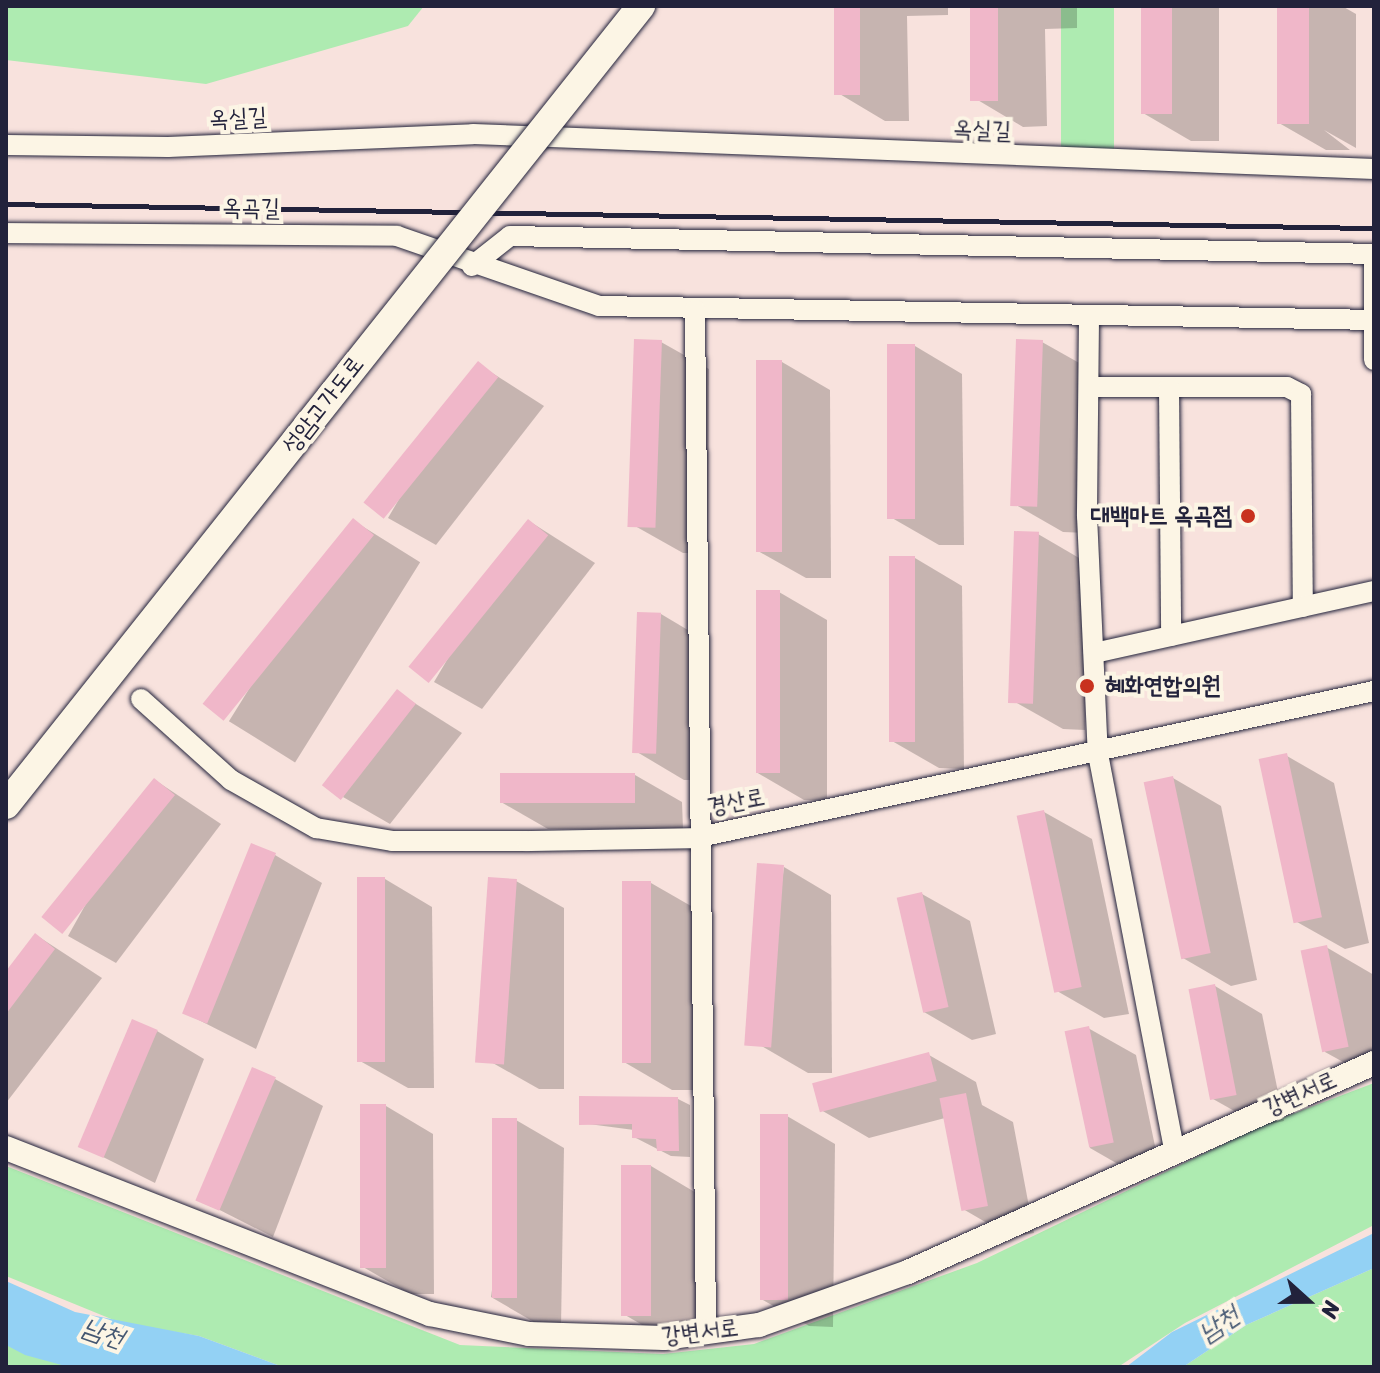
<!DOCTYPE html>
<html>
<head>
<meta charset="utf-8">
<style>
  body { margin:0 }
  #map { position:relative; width:1380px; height:1373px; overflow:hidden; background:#f8e2dd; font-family:Sriracha,"Poor Story",sans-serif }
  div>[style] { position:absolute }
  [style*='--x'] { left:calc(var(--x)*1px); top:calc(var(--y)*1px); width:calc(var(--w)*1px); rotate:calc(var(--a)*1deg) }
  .green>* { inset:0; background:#aeebb1; transform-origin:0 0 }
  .water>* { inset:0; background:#93d1f4 }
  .shadow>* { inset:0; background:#0003; transform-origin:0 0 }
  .building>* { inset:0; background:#f0b7c9; transform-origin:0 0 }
  .roads { filter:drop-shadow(0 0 2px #22223b) drop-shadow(0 0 2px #22223b) }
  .minor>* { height:20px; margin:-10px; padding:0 10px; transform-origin:10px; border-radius:10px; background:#fcf5e5 }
  .tertiary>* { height:24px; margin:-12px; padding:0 12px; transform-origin:12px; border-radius:12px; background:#fcf5e5 }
  .rail>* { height:5px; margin:-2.5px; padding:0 2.5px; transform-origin:2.5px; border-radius:2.5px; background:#22223b }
  .bridges { filter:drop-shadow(0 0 2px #22223b) drop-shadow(0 0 2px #22223b) }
  .secondary-bridge>* { height:28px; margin:-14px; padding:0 14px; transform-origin:14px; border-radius:14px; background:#fcf5e5 }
  .dots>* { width:22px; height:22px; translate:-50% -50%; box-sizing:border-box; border:4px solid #fcf5e5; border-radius:50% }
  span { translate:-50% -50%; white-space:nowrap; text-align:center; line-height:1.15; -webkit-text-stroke:8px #fcf5e5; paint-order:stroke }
  .street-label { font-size:24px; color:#22223b }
  .poi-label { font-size:24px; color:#22223b; font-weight:700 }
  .right { translate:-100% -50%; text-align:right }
  .left { translate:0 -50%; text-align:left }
  .water-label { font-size:26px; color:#445772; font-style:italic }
  .frame { position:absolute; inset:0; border:8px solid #22223b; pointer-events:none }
  .north { position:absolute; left:1268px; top:1261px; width:80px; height:80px; -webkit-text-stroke:6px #fcf5e5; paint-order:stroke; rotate:111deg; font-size:22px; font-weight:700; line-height:32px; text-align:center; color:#22223b }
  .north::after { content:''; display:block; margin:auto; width:28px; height:36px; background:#22223b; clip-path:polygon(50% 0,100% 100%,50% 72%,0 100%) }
</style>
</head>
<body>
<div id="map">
  <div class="green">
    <i style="clip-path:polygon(6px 6px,424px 6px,408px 26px,206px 84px,6px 60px)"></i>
    <i style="left:1061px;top:6px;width:53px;height:153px"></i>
    <i style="clip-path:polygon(1374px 1083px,1374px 1225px,1185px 1323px,1118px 1367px,283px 1367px,199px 1336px,121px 1323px,6px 1276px,6px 1166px,460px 1345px,663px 1354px,754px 1344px,977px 1263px,1261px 1126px)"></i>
    <i style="clip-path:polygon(1374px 1268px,1374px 1367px,1183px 1367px,1246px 1325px)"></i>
    <i style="clip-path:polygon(6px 1345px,58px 1357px,71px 1367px,6px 1367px)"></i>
  </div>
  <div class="water">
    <i style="clip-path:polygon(1374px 1233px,1374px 1268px,1246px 1325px,1183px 1367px,1126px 1367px,1172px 1332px)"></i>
    <i style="clip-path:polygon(6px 1281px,75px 1312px,199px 1336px,283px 1367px,69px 1367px,25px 1355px,6px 1345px)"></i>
  </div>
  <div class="shadow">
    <i style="clip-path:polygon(836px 6px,948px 6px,948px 15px,907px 16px,909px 121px,885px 121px,838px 93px)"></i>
    <i style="clip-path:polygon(972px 6px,1077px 6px,1077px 28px,1045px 29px,1047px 126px,1023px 127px,976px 99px)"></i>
    <i style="clip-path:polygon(1143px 6px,1219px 7px,1219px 141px,1191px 141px,1143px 113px)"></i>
    <i style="clip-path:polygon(1279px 6px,1342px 6px,1356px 14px,1356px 148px,1324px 130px,1350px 150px,1326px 150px,1279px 123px)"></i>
    <i style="clip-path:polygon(661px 342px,709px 369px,708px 553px,683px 553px,635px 526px)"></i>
    <i style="clip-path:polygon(1042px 342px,1090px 369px,1087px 533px,1063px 532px,1016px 505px)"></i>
    <i style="clip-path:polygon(915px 346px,962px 374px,964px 545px,939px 545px,892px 518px)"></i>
    <i style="clip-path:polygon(782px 362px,830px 390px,831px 578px,806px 578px,758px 551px)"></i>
    <i style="clip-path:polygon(478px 364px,544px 406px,436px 545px,388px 518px)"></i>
    <i style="left:354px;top:521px;width:78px;height:236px;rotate:32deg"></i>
    <i style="clip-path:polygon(529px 521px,595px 563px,482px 709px,434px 682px)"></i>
    <i style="clip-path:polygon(1038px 534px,1086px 562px,1085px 730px,1063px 729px,1015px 702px)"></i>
    <i style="clip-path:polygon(915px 558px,962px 586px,964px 769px,939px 768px,892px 741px)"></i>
    <i style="clip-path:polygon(779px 592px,827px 620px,827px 801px,804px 800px,756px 772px)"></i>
    <i style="clip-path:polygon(661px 614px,708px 642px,708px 780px,684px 780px,637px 752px)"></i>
    <i style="clip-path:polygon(397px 692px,462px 733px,390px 824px,343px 797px)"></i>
    <i style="clip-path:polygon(1287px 756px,1334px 783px,1369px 943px,1345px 949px,1297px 922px)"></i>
    <i style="clip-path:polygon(635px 775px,682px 802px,683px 829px,548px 829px,501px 802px)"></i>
    <i style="clip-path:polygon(1173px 778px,1221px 806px,1257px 980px,1231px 986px,1183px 958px)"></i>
    <i style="clip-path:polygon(155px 780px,221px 824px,116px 963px,68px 936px)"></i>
    <i style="clip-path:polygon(1044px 812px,1092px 839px,1129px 1014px,1104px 1018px,1057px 991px)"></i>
    <i style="clip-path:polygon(275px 855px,322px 883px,256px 1049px,185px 1013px)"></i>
    <i style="clip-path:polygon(784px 867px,831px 895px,832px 1073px,808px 1073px,760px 1045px)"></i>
    <i style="clip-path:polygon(385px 879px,432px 907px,434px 1088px,408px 1088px,360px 1061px)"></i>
    <i style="clip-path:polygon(516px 881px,564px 908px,564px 1089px,539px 1089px,491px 1062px)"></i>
    <i style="clip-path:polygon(651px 883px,698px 910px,698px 1090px,672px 1090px,624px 1062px)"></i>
    <i style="clip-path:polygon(922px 894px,970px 921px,996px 1034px,972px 1040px,924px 1012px)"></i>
    <i style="clip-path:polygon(36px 935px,102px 978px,6px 1103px,6px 974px)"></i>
    <i style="clip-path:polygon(1326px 947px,1374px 975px,1374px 1079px,1325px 1052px)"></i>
    <i style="clip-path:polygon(1215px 986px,1262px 1014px,1284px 1121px,1261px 1126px,1213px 1099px)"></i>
    <i style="clip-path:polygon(1088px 1028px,1136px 1055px,1160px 1170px,1137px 1175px,1090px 1148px)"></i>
    <i style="clip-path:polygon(157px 1031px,204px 1059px,155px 1183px,83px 1147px)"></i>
    <i style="clip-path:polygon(929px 1055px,976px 1082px,982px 1105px,1013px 1122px,1034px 1233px,1011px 1237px,963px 1209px,945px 1118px,869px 1138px,821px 1110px)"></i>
    <i style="clip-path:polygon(275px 1079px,323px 1106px,273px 1237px,202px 1201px)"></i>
    <i style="clip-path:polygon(678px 1099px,690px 1105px,690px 1157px,671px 1156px,634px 1137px,634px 1130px,581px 1123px)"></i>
    <i style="clip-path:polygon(386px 1106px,433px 1134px,434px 1294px,410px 1294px,363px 1267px)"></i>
    <i style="clip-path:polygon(787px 1116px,835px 1144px,833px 1327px,809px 1326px,761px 1299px)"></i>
    <i style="clip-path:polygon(516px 1120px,564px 1148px,561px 1327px,539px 1325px,491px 1297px)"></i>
    <i style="clip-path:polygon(651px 1166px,698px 1194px,698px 1342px,672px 1342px,625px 1315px)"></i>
  </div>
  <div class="building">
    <i style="left:834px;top:6px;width:26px;height:89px"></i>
    <i style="left:970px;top:6px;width:28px;height:95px"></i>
    <i style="left:1141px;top:6px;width:31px;height:108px"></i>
    <i style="left:1277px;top:6px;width:32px;height:118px"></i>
    <i style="left:634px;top:339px;width:28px;height:188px;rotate:2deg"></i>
    <i style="left:1016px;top:339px;width:27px;height:167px;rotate:2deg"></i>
    <i style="left:887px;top:344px;width:28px;height:175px"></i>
    <i style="left:756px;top:360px;width:26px;height:192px"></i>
    <i style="left:478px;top:361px;width:26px;height:182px;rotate:39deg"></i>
    <i style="left:353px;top:518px;width:27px;height:239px;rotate:39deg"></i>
    <i style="left:528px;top:519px;width:26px;height:190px;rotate:39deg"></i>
    <i style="left:1014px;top:531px;width:25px;height:172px;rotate:2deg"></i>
    <i style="left:889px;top:556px;width:26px;height:186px"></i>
    <i style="left:756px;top:590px;width:24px;height:183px"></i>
    <i style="left:637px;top:612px;width:24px;height:141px;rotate:2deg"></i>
    <i style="left:397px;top:689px;width:24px;height:122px;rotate:38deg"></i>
    <i style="left:1287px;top:753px;width:168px;height:29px;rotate:78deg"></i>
    <i style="left:500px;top:773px;width:135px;height:30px"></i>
    <i style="left:1173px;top:776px;width:181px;height:30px;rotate:78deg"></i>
    <i style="left:154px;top:778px;width:27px;height:179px;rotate:39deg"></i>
    <i style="left:1044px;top:810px;width:181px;height:28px;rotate:78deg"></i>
    <i style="left:251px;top:843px;width:27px;height:184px;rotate:22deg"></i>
    <i style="left:757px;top:863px;width:27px;height:183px;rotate:4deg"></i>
    <i style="left:357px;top:877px;width:28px;height:185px"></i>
    <i style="left:488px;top:877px;width:29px;height:186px;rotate:4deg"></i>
    <i style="left:622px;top:881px;width:29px;height:182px"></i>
    <i style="left:922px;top:892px;width:118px;height:26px;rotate:77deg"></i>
    <i style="clip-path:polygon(35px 933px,55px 949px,6px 1014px,6px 971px)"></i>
    <i style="left:1327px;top:945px;width:104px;height:27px;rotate:78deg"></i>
    <i style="left:1215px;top:984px;width:113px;height:27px;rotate:79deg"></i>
    <i style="left:132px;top:1019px;width:28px;height:139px;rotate:23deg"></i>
    <i style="left:1089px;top:1026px;width:119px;height:25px;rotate:78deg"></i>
    <i style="left:929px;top:1052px;width:30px;height:121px;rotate:75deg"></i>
    <i style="left:252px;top:1067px;width:26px;height:145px;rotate:23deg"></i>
    <i style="left:966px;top:1093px;width:115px;height:27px;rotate:79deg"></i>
    <i style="clip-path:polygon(579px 1096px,678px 1097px,679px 1151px,657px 1151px,656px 1139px,632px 1138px,632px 1124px,579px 1125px)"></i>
    <i style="left:360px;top:1104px;width:26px;height:164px"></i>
    <i style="left:760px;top:1114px;width:28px;height:186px"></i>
    <i style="left:492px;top:1118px;width:25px;height:180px"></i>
    <i style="left:621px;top:1165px;width:30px;height:151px"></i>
  </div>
  <div class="roads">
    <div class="minor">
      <i style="--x:6;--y:145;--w:162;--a:0.7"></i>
      <i style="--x:168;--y:147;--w:305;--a:-2.4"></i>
      <i style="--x:473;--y:134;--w:902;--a:2.22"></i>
      <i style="--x:6;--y:233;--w:391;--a:0.4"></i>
      <i style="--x:397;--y:236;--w:214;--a:19.1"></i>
      <i style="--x:599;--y:306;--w:775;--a:1.03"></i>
      <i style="--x:1374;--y:254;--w:106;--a:90"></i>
      <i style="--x:472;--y:266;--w:48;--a:-38.3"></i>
      <i style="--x:510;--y:236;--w:864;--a:1.19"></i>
      <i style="--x:695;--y:310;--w:1022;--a:89.38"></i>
      <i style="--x:1089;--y:319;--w:197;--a:90.6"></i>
      <i style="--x:1087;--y:516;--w:238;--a:87.4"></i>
      <i style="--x:1098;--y:754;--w:406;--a:79.1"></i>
      <i style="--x:1089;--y:387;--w:198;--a:0"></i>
      <i style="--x:1287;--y:387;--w:16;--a:27"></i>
      <i style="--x:1301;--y:394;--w:213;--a:89.5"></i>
      <i style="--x:1169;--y:387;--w:249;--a:89.5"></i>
      <i style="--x:1094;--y:653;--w:287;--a:-12.5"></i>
      <i style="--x:141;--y:699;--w:121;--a:42"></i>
      <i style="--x:231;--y:780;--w:98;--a:29.5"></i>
      <i style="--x:316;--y:828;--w:77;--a:9.7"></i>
      <i style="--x:392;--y:841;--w:135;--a:0"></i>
      <i style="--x:527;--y:841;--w:168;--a:-1"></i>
      <i style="--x:695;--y:838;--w:695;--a:-12.22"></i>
    </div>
    <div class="tertiary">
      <i style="--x:6;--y:1148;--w:455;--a:21.4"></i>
      <i style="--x:430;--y:1314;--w:101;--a:11.4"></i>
      <i style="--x:529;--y:1334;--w:135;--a:1.7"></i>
      <i style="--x:664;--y:1338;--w:96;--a:-7.8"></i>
      <i style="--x:759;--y:1325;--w:158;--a:-19.6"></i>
      <i style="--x:908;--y:1272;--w:511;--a:-24.16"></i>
    </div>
  </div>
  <div class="rail">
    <i style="--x:6;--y:204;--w:1368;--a:1.01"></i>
  </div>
  <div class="bridges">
    <div class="secondary-bridge">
      <i style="--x:6;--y:805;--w:1021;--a:-51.52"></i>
    </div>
  </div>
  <div class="dots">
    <i style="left:1248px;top:516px;background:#c8321e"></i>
    <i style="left:1087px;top:686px;background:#c8321e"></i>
  </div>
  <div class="street-label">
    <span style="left:238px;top:118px;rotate:-3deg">옥실길</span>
    <span style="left:982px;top:130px;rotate:2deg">옥실길</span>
    <span style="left:251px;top:208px;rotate:1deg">옥곡길</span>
    <span style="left:323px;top:405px;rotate:-52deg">성암고가도로</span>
    <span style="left:736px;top:802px;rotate:-11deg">경산로</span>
    <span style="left:1300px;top:1094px;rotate:-24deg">강변서로</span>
    <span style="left:700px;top:1332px;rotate:-7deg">강변서로</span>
  </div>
  <div class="poi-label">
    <span class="right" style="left:1232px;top:516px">대백마트 옥곡점</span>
    <span class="left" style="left:1105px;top:686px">혜화연합의원</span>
  </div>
  <div class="water-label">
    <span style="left:1219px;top:1324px;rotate:-34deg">남천</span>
    <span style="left:103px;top:1333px;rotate:19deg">남천</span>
  </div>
  <div class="frame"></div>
  <div class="north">N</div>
</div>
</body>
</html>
